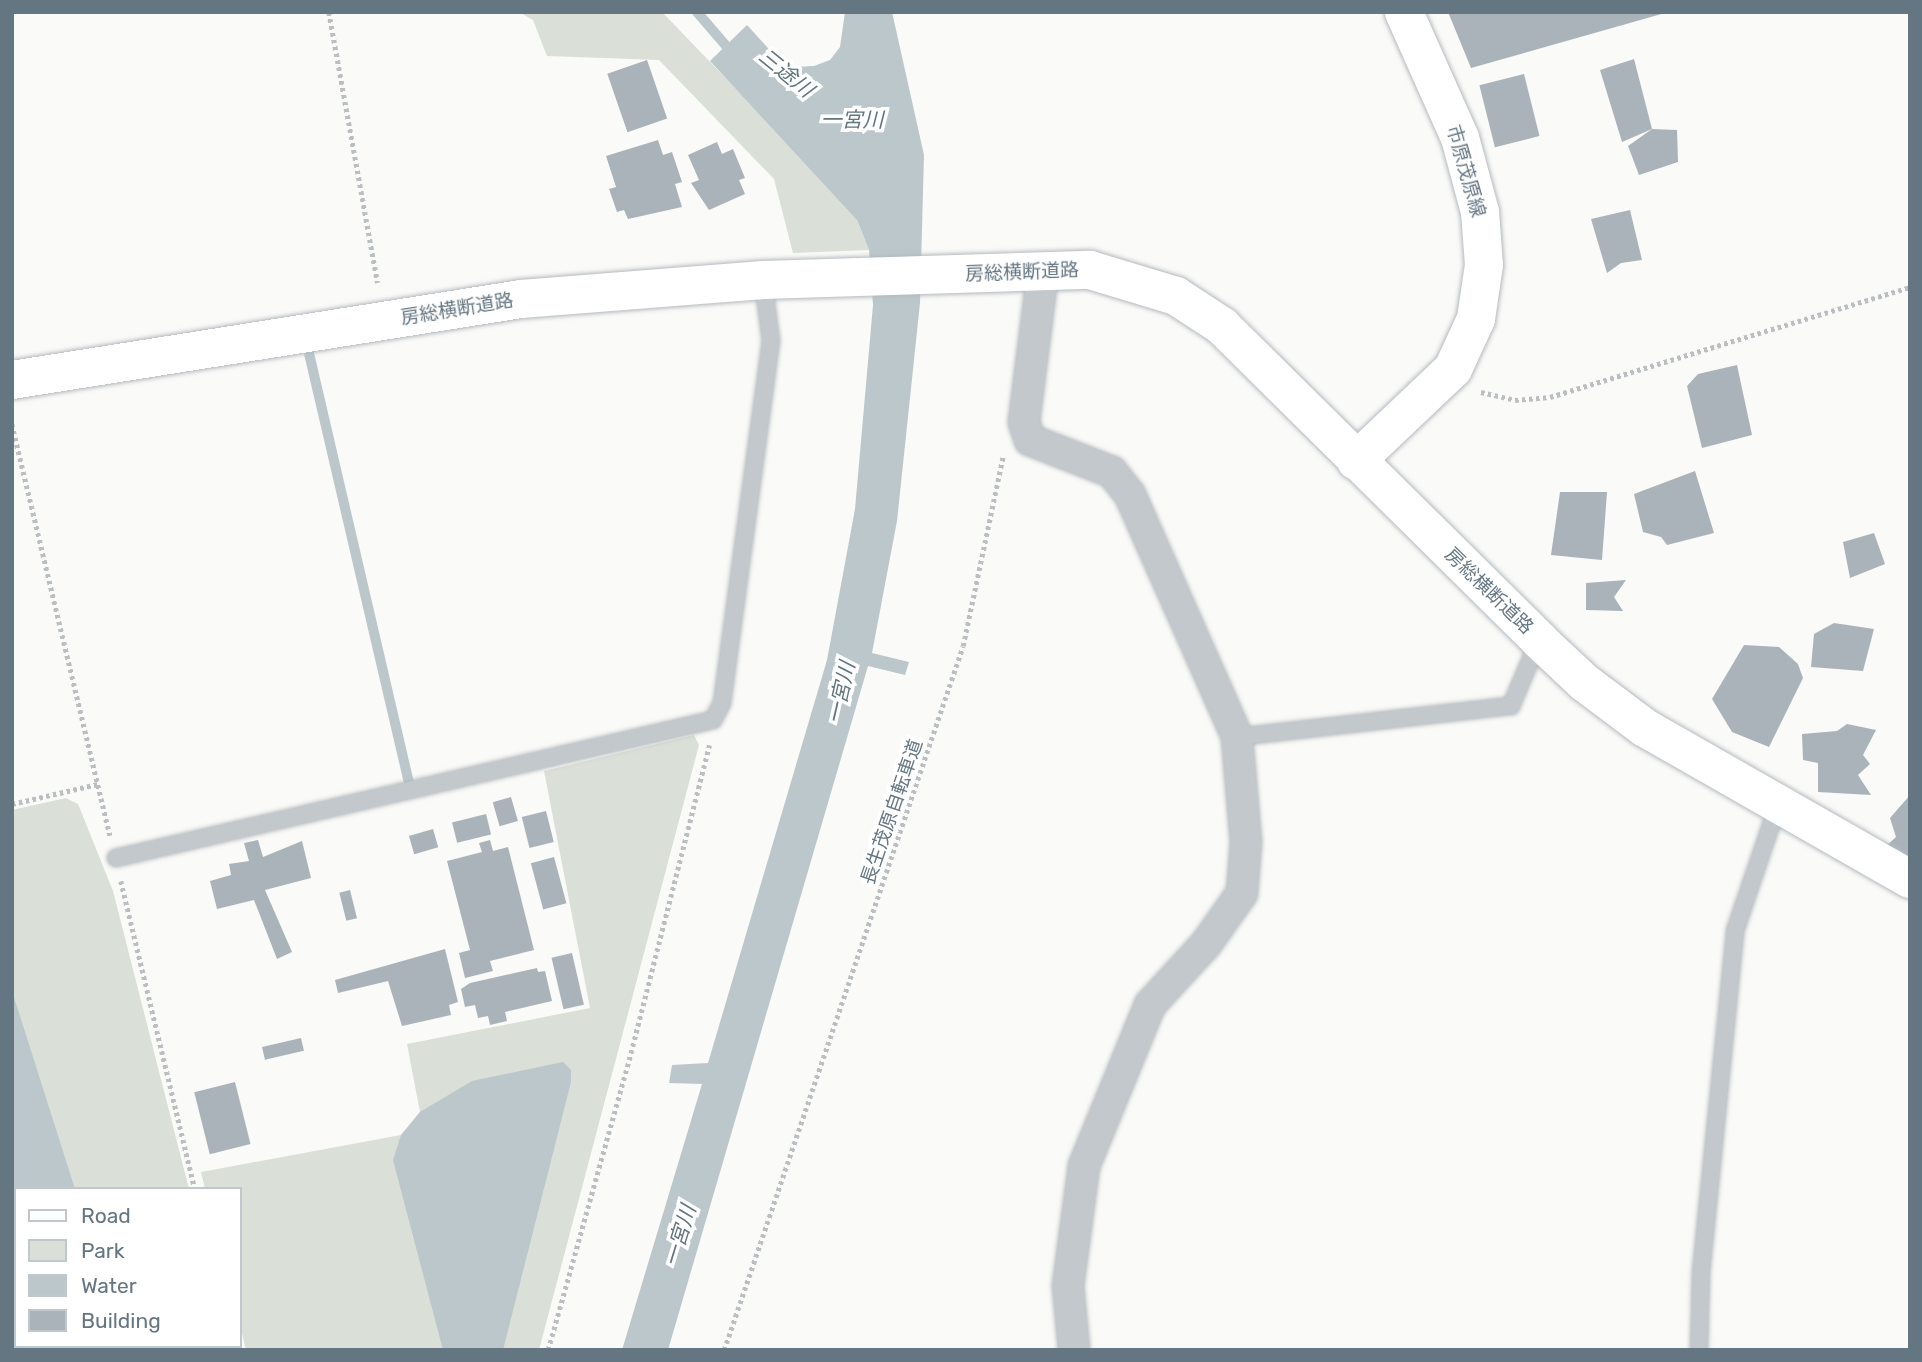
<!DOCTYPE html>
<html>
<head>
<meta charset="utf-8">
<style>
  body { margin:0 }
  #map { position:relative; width:1922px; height:1362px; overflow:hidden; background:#fafaf8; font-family:Rubik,"Noto Sans JP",sans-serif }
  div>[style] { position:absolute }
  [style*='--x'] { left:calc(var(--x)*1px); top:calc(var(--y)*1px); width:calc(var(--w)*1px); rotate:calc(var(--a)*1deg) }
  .green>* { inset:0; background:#dadfd7 }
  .water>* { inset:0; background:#bbc7cb }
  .stream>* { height:10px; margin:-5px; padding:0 5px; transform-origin:5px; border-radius:5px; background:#bbc7cb }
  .building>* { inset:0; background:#aab3b9; transform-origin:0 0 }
  .path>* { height:4.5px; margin-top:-2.25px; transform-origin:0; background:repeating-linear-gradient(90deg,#bbbfc2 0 3.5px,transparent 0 7px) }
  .roads { filter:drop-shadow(0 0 2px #b5babe) drop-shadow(0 0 2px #b5babe) }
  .lane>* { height:16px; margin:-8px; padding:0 8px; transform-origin:8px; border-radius:8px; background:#c3c8cc }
  .street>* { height:30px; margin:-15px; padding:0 15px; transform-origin:15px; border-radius:15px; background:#c3c8cc }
  .primary>* { height:38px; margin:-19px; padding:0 19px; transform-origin:19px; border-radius:19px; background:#fff }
  .highway>* { height:38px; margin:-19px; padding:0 19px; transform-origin:19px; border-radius:19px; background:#fff }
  span { translate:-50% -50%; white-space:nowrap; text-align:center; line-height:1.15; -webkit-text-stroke:7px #fff; paint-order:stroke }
  .street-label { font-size:19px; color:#657683 }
  .water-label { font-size:21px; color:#60757c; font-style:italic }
  .frame { position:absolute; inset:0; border:14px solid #657683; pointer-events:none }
  .legend { position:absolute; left:14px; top:1187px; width:228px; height:161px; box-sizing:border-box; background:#fff; border:2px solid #c1c8cd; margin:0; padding:9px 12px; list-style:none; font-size:21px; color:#657683 }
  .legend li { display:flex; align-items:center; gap:14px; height:35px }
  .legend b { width:35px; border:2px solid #c1c8cd }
</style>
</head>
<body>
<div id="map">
  <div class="green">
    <i style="clip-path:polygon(519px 12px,662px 12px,837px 194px,857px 220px,869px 250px,793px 253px,774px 179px,659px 60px,547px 56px,533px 20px)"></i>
    <i style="clip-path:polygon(694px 735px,699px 745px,539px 1350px,246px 1350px,240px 1325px,240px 1189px,205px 1189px,201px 1172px,401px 1135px,420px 1112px,407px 1044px,590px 1008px,544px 771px)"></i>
    <i style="clip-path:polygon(66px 798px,78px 804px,113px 891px,189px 1189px,16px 1189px,16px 1346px,229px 1350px,12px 1350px,12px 810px)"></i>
  </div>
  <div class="water">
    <i style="clip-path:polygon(845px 12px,892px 12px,924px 155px,920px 303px,897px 521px,872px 653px,909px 662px,905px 675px,868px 666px,668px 1350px,622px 1350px,702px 1084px,669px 1083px,672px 1065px,708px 1063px,827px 660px,855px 509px,873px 305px,869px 250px,857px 220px,710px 61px,747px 25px,777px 58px,793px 67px,814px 66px,830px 60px,840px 47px)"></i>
    <i style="clip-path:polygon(12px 991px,75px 1189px,16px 1189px,16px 1346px,126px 1350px,12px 1350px)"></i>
    <i style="clip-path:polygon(563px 1062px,571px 1070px,571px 1082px,503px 1350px,443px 1350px,393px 1160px,401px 1135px,420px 1112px,472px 1081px)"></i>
  </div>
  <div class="stream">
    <i style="--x:697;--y:12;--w:57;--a:49.3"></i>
    <i style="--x:308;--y:349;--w:447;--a:76.9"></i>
  </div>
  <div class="building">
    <i style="clip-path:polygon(1448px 12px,1665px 12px,1665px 13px,1471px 68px)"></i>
    <i style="clip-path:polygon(1634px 59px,1652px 129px,1622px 142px,1600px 70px)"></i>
    <i style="left:647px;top:60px;width:62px;height:42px;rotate:71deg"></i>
    <i style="left:1524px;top:74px;width:64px;height:46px;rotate:76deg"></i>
    <i style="clip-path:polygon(1652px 129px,1677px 130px,1678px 162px,1639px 175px,1628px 146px)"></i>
    <i style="clip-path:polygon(658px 140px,663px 155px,672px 152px,682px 182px,675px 184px,682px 207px,628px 219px,624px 210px,617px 212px,609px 189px,616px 187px,606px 156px)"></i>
    <i style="clip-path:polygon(717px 142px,722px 154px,733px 149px,745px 178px,739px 180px,745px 194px,709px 210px,691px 183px,699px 180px,688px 155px)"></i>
    <i style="clip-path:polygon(1630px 210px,1642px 260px,1621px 263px,1607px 273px,1591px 219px)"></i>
    <i style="clip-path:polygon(1737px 365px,1752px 435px,1702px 448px,1687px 386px,1698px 374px)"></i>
    <i style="clip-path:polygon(1695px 471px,1714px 533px,1667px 545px,1661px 537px,1643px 532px,1634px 494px)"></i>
    <i style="clip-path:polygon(1560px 492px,1607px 492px,1602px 560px,1551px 555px)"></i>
    <i style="clip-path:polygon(1874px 533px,1885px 564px,1850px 578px,1843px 542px)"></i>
    <i style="clip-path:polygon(1626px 580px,1614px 597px,1623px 611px,1586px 610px,1586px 583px)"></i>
    <i style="clip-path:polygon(1834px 623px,1874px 629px,1863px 671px,1811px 667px,1814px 634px)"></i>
    <i style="clip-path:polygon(1744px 645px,1779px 647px,1798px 664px,1803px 678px,1769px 747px,1732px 732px,1712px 699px)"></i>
    <i style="clip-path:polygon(1847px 724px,1876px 730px,1863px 755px,1870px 764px,1858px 775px,1871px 795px,1818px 792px,1818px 763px,1803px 760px,1802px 734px,1837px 731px)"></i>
    <i style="clip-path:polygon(1910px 795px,1910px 864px,1885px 847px,1896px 837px,1890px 818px)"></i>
    <i style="left:511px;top:797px;width:25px;height:19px;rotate:74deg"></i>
    <i style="left:546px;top:811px;width:32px;height:25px;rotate:76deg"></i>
    <i style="left:486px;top:814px;width:21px;height:35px;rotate:76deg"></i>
    <i style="left:433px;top:829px;width:19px;height:25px;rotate:74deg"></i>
    <i style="clip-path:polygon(258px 840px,263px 857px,302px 841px,311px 878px,265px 890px,292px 952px,277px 959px,254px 900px,217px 909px,210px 881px,231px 875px,229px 864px,249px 861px,244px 843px)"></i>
    <i style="clip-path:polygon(490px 840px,493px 851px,508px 847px,534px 950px,490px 961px,493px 971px,465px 978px,459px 953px,470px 950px,447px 861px,482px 852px,479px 843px)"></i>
    <i style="left:554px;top:857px;width:48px;height:24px;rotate:75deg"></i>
    <i style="left:350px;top:890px;width:29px;height:11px;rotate:76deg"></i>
    <i style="clip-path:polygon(445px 949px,458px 1002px,449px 1005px,451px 1015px,402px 1026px,388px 981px,338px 993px,335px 980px)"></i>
    <i style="left:572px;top:953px;width:53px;height:21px;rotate:77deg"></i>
    <i style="clip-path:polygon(537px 968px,538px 972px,545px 971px,552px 1001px,505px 1012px,507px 1021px,490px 1025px,488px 1016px,478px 1018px,475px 1005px,465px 1007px,461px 989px,470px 983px)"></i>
    <i style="left:301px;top:1038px;width:13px;height:40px;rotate:77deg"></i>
    <i style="left:235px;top:1082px;width:64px;height:42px;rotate:76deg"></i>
  </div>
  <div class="path">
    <i style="--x:329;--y:12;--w:275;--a:79.8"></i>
    <i style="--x:1481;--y:392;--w:35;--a:13"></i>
    <i style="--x:1515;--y:400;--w:35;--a:-5"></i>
    <i style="--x:1550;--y:397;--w:376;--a:-17"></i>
    <i style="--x:12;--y:424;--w:423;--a:76.6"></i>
    <i style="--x:12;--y:804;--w:88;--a:-13.1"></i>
    <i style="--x:121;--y:881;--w:317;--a:76.5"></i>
    <i style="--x:233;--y:1346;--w:4;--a:76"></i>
    <i style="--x:548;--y:1350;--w:301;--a:-74.4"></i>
    <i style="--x:629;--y:1060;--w:325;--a:-75.7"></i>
    <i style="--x:724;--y:1350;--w:743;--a:-71.25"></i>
    <i style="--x:963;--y:646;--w:193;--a:-78.1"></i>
  </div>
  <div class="roads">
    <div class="lane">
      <i style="--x:1237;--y:737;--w:276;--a:-6.5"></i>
      <i style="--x:1511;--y:706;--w:72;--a:-67"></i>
      <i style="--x:116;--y:858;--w:613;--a:-13.02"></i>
      <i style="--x:713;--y:720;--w:19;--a:-62"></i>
      <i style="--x:722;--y:703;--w:365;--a:-82.3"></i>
      <i style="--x:771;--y:341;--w:62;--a:-97.5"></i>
      <i style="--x:1699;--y:1350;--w:77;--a:-88.5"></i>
      <i style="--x:1701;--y:1273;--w:344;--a:-84.3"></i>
      <i style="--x:1735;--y:931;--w:133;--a:-71.2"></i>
    </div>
    <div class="street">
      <i style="--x:1043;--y:271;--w:152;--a:97.2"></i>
      <i style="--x:1024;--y:422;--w:19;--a:72"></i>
      <i style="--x:1030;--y:440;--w:88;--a:21.3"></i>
      <i style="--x:1112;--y:472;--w:29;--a:52"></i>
      <i style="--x:1130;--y:495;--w:265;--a:66.1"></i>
      <i style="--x:1237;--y:737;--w:105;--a:85.1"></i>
      <i style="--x:1246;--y:842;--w:51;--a:94.5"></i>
      <i style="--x:1242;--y:893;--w:62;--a:125.2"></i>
      <i style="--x:1206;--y:944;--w:83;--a:132.6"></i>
      <i style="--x:1150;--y:1005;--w:174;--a:112.3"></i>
      <i style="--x:1084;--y:1166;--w:121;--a:97.6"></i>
      <i style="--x:1068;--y:1286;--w:64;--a:84.6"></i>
    </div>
    <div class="primary">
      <i style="--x:1356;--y:461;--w:134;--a:-43.5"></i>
      <i style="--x:1453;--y:369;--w:55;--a:-65.3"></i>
      <i style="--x:1476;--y:319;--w:55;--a:-81.6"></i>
      <i style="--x:1484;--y:265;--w:53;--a:-94.3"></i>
      <i style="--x:1480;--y:212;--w:77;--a:-105.1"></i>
      <i style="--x:1460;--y:138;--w:138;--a:-114"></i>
    </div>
    <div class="highway">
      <i style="--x:12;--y:380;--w:515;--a:-9.04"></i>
      <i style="--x:521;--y:299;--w:243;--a:-4.5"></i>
      <i style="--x:763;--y:280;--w:327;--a:-1.8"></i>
      <i style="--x:1090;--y:270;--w:90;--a:16.8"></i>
      <i style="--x:1176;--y:296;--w:55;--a:33.1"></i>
      <i style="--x:1222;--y:326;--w:446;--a:44.7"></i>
      <i style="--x:1539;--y:640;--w:63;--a:43.1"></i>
      <i style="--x:1585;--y:683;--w:75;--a:36.9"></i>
      <i style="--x:1645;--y:728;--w:305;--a:29.7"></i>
    </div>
  </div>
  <div class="street-label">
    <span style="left:1466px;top:171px;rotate:74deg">市原茂原線</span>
    <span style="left:1022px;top:272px;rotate:-2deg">房総横断道路</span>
    <span style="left:457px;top:309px;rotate:-9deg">房総横断道路</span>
    <span style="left:1489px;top:591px;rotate:44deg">房総横断道路</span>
    <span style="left:892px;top:812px;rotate:-71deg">長生茂原自転車道</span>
  </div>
  <div class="water-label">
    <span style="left:786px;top:73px;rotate:39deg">三途川</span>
    <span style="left:852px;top:120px">一宮川</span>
    <span style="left:841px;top:693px;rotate:-77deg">一宮川</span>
    <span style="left:680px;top:1236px;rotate:-73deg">一宮川</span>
  </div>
  <div class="frame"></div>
  <ul class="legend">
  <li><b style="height:9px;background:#fff"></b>Road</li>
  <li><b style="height:19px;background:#dadfd7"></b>Park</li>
  <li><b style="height:19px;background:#bbc7cb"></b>Water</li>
  <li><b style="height:19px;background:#aab3b9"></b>Building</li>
  </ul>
</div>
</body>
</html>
